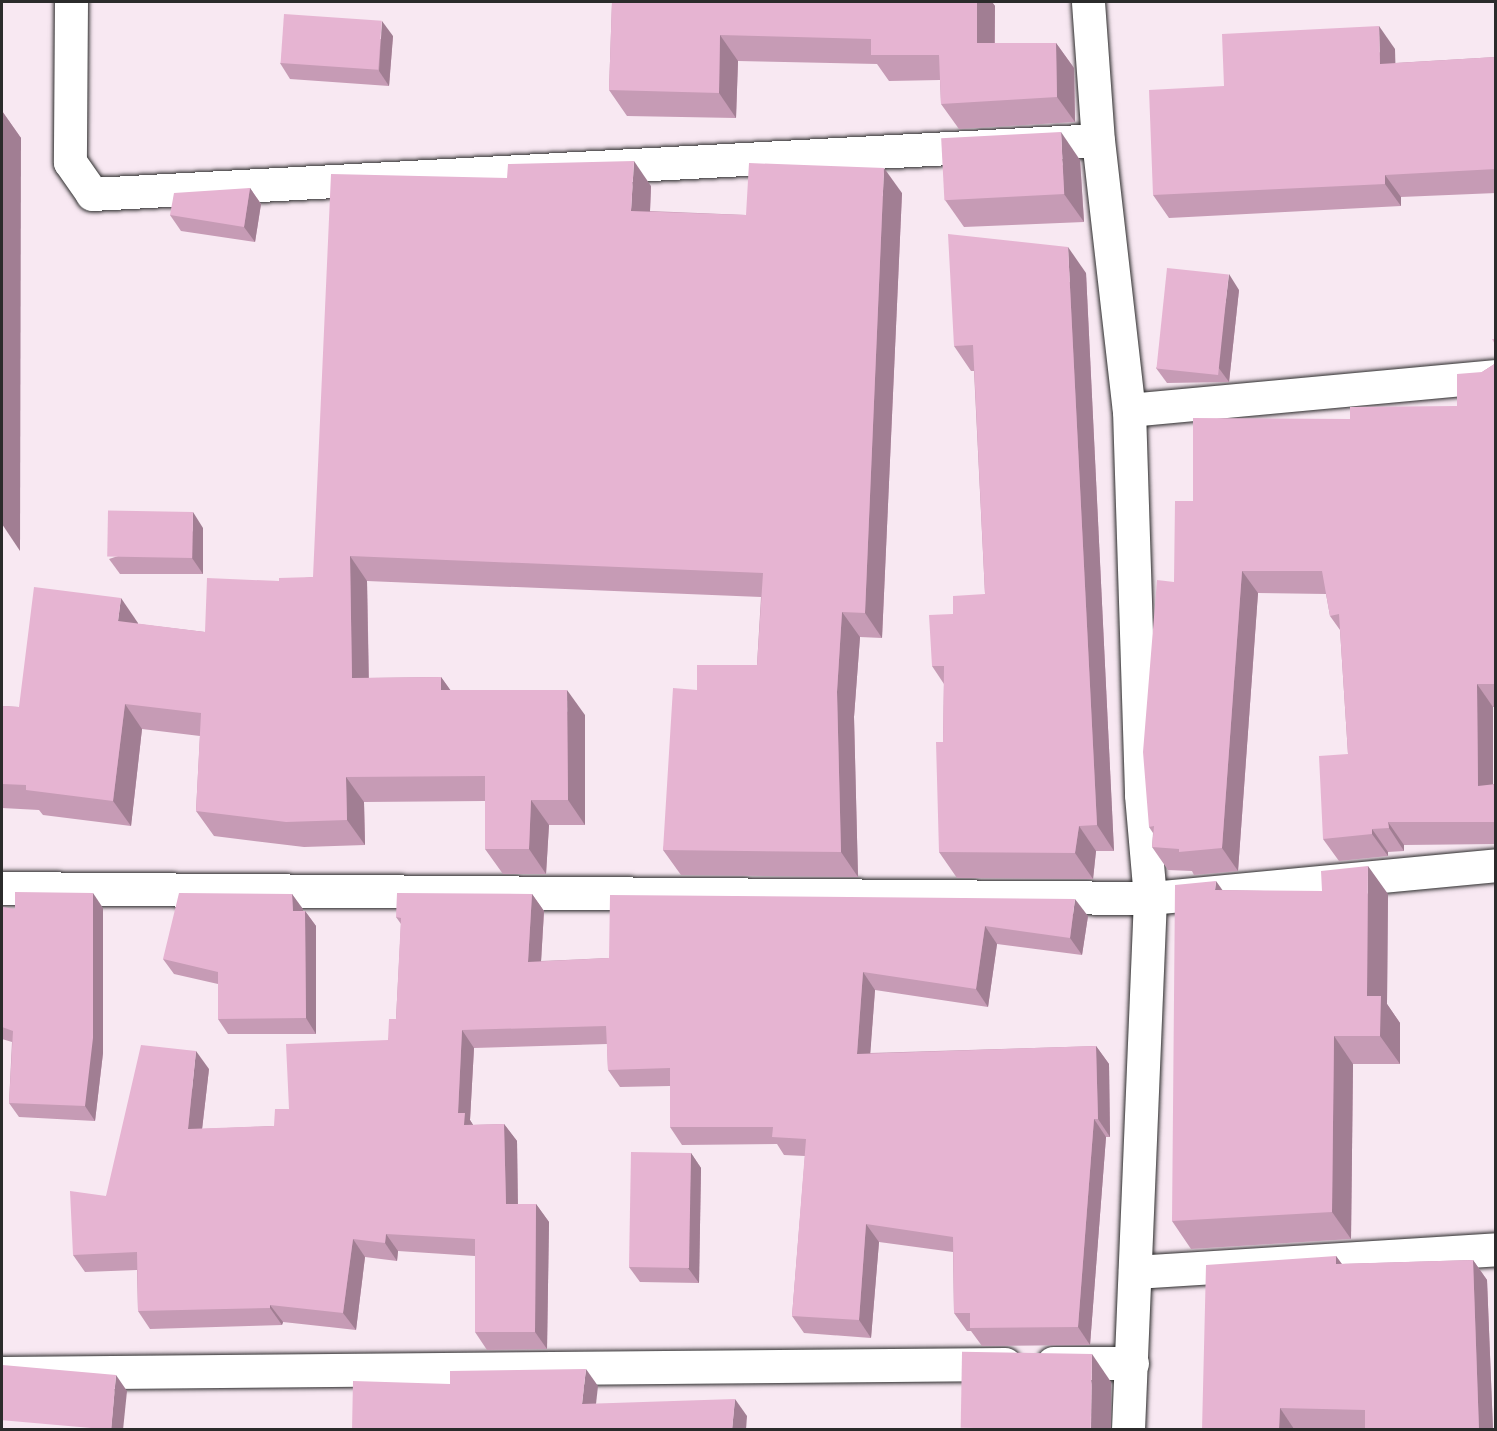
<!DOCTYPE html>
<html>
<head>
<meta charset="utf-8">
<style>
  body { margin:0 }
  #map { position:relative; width:1497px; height:1431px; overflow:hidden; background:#f8e8f2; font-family:"Comic Neue",sans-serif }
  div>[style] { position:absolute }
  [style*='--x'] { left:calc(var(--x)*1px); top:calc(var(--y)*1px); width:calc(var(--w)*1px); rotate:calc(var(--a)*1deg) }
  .roads { filter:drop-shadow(0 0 2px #2b2b2b) drop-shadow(0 0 2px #2b2b2b) }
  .minor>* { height:33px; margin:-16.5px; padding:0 16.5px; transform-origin:16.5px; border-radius:16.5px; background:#fff }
  .tertiary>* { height:33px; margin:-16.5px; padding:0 16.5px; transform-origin:16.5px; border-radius:16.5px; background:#fff }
  .wall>* { inset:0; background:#c69bb5; transform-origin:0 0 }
  .shaded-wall>* { inset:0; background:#a17e93 }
  .building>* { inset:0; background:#e6b4d2; transform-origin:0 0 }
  span { translate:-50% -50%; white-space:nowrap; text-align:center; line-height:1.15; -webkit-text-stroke:6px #fff; paint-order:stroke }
  .frame { position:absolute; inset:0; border:3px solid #2b2b2b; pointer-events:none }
</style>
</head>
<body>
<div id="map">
  <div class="roads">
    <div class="minor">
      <i style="--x:71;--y:2;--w:160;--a:90.4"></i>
      <i style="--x:70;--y:162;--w:39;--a:55"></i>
      <i style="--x:92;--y:194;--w:1007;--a:-3.07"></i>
      <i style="--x:1129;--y:410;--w:369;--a:-5.3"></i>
      <i style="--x:2;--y:888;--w:1148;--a:0.5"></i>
      <i style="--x:1150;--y:898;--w:348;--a:-5.4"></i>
      <i style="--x:1135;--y:1272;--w:362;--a:-3.6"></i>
      <i style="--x:1053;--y:1363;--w:79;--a:0"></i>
      <i style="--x:2;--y:1373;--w:1003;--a:-0.51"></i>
    </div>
    <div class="tertiary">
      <i style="--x:1088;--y:2;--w:138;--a:85.9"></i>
      <i style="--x:1098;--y:140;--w:272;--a:83.5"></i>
      <i style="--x:1129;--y:410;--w:385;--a:88.2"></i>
      <i style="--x:1141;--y:795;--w:103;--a:85"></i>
      <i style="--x:1150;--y:898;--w:532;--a:92.37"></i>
    </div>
  </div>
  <div class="wall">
    <i style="clip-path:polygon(612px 2px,992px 2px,995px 6px,995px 43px,1056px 43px,1074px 68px,1075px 122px,959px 129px,941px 104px,940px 80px,889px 81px,877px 64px,738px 61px,736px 118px,627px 116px,609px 90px)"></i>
    <i style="clip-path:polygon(393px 36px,389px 86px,290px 79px,280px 63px)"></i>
    <i style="clip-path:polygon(1395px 49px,1395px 63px,1496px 57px,1496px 193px,1401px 197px,1401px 206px,1169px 218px,1153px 195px,1224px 86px)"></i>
    <i style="left:2px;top:111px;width:33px;height:440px;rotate:55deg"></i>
    <i style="clip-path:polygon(1080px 160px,1084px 222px,964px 227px,945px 200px)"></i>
    <i style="clip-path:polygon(651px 186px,650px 211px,746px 215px,902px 193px,882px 638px,860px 637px,854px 717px,858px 877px,681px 875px,663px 850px,697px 690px,757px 665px,761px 597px,367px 581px,369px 678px,441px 677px,450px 690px,585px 715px,585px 825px,549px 825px,546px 874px,503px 874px,485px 849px,485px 801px,364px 802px,365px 845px,304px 847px,214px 836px,196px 811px,200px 736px,142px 729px,131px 826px,43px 815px,39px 810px,2px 808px,2px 706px,19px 707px,138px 623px,138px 624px,205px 632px,279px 581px,313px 577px)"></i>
    <i style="clip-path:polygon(250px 188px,261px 204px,255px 242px,181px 231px,170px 215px)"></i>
    <i style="clip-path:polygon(1086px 273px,1114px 851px,1096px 851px,1093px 879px,957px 878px,939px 852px,943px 742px,944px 684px,932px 666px,953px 614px,985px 594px,974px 371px,971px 371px,954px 346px)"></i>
    <i style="clip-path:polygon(1239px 290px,1229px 382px,1167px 383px,1156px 368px)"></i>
    <i style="clip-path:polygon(1496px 363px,1496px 707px,1493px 707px,1493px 784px,1496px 784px,1496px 844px,1404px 845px,1404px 851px,1388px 852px,1388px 856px,1339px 861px,1323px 839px,1348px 754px,1340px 630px,1330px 616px,1326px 594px,1258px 593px,1238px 871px,1194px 875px,1192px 871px,1168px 870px,1152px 847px,1153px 833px,1149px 827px,1174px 582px,1193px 501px,1350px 419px,1457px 406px,1482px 372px)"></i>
    <i style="clip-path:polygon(203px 528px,203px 574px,120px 574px,109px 559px)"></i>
    <i style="clip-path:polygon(1223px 890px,1388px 894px,1387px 1004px,1400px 1023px,1400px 1064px,1353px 1064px,1351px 1239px,1191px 1249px,1172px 1221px)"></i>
    <i style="clip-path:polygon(292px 894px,303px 911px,305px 911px,316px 926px,316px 1034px,228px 1034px,218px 1019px,218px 984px,174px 974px,163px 959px)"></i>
    <i style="clip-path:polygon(532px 894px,544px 911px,541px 961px,609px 958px,1088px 916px,1082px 955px,997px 944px,988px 1007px,875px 990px,870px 1053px,1096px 1046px,1109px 1064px,1110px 1137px,1106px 1137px,1090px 1345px,982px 1346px,971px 1331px,967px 1331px,954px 1313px,953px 1252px,879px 1242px,871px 1338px,804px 1333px,792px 1316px,805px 1156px,784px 1155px,777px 1144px,682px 1145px,670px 1127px,670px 1086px,620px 1087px,608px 1070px,607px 1044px,474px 1048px,470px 1120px,473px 1125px,504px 1124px,517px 1141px,518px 1204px,536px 1204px,549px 1222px,547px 1349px,487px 1350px,475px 1332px,475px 1256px,398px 1251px,397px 1261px,365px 1257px,356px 1330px,283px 1322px,282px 1325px,150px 1329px,138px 1311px,137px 1270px,85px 1272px,73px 1255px,106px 1196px,209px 1069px,202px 1129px,274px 1126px,289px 1109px,388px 1040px,396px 1019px,401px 924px,396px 917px)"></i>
    <i style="clip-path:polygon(2px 907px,15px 909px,103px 908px,103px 1053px,95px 1121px,19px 1117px,9px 1103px,12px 1042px,2px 1039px)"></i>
    <i style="clip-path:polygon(691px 1153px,701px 1168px,699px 1283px,640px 1282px,629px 1267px)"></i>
    <i style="clip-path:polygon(1336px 1256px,1342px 1264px,1473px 1260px,1487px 1280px,1493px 1430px,1329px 1430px,1294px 1429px,1202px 1430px)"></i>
  </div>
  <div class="shaded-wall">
    <i style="clip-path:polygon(977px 2px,992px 2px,995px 6px,994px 69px,977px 43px)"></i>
    <i style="clip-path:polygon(382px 21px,393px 36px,389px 86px,379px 71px)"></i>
    <i style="clip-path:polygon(1379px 26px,1395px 49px,1396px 86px,1380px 64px)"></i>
    <i style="clip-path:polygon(720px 35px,738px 61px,736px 118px,719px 93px)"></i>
    <i style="clip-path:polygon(1056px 43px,1074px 68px,1075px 122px,1057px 97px)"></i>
    <i style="clip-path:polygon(2px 111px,21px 138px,20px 551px,2px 524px)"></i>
    <i style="clip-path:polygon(1061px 132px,1080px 160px,1084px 222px,1064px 194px)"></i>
    <i style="clip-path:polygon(634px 161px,651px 186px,649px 236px,631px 211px)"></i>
    <i style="clip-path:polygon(884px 168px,902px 193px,882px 638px,865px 613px)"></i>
    <i style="clip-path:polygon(1385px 175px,1401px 197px,1401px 206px,1385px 184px)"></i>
    <i style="clip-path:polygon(250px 188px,261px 204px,255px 242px,244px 227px)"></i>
    <i style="clip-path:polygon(1068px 247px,1086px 273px,1114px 851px,1097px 825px)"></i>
    <i style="clip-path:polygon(1229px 274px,1239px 290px,1229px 382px,1218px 367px)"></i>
    <i style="clip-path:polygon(193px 512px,203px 528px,203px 574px,192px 558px)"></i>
    <i style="clip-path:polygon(350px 556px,367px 581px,369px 703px,352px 678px)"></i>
    <i style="clip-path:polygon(1242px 571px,1258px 593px,1238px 871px,1222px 848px)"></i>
    <i style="clip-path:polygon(121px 598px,138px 623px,136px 646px,118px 621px)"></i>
    <i style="clip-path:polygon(842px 612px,860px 637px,854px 717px,858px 877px,841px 852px,837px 692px)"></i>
    <i style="clip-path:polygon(441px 677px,459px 702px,441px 690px)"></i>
    <i style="clip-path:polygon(1477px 684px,1493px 707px,1493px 809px,1478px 786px)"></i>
    <i style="clip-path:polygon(567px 690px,585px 715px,585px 825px,568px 800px)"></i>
    <i style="clip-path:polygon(125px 704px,142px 729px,131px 826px,113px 801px)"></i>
    <i style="clip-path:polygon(346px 777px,364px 802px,365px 845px,347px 820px)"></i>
    <i style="clip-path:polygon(531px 800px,549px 825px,546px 874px,529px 849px)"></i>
    <i style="clip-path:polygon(1388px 822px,1404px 845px,1404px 851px,1389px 828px)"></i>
    <i style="clip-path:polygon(1079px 826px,1096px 851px,1093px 879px,1075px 853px)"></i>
    <i style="clip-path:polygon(1372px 829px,1388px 852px,1388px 856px,1372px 834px)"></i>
    <i style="clip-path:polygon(1368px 866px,1388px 894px,1387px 1004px,1400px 1023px,1400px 1064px,1380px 1036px,1367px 996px)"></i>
    <i style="clip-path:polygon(1216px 881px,1236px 909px,1215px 890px)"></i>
    <i style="clip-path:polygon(93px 893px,103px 908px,103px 1053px,95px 1121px,85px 1106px)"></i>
    <i style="clip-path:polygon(292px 894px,303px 909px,303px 926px,293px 911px)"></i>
    <i style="clip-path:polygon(532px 894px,544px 911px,540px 979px,528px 962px)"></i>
    <i style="clip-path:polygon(1075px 899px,1088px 916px,1082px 955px,1070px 938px)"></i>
    <i style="clip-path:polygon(305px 911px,316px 926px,316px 1034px,306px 1018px)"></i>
    <i style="clip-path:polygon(985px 926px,997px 944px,988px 1007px,976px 989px)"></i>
    <i style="clip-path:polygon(863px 972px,875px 990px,869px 1071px,857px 1054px)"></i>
    <i style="clip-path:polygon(462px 1030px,474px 1048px,470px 1120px,477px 1131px,464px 1125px,458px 1113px)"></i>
    <i style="clip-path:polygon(1334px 1036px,1353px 1064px,1351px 1239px,1332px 1212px)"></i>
    <i style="clip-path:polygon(1096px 1046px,1109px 1064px,1110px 1137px,1098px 1119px)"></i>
    <i style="clip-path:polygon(196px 1051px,209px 1069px,200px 1147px,188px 1129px)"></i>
    <i style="clip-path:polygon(1094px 1119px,1106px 1137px,1090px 1345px,1078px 1327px)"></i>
    <i style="clip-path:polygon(504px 1124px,517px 1141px,518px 1221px,506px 1204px)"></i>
    <i style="clip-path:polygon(691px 1153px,701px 1168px,699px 1283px,688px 1268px)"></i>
    <i style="clip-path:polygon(536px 1204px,549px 1222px,547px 1349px,535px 1332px)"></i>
    <i style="clip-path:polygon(866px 1224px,879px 1242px,871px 1338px,859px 1320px)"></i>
    <i style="clip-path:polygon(386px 1234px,398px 1251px,397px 1261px,385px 1243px)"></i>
    <i style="clip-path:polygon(353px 1239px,365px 1257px,356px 1330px,343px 1313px)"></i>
    <i style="clip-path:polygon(1336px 1256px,1351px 1277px,1336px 1264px)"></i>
    <i style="clip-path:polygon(1473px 1260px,1487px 1280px,1493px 1430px,1479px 1430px)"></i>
    <i style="clip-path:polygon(270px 1305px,283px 1322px,282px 1325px,270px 1308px)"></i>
    <i style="clip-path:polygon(1092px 1354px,1111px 1382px,1111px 1430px,1091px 1430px)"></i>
    <i style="clip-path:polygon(586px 1369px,598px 1386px,594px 1422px,582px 1404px)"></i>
    <i style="clip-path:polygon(116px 1375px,127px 1391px,123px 1430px,111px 1430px)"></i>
    <i style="clip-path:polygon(735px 1399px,747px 1416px,746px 1430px,732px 1430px)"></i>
    <i style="clip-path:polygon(1280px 1408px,1294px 1429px,1294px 1430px,1279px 1430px)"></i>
  </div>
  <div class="building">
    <i style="clip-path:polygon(612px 2px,977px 2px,977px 43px,1056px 43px,1057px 97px,941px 104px,939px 55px,871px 55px,871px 39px,720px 35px,719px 93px,609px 90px)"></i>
    <i style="left:284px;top:14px;width:98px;height:49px;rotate:4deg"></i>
    <i style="clip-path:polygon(1379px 26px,1380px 64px,1496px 57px,1496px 169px,1385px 175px,1385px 184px,1153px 195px,1149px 90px,1224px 86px,1222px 34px)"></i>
    <i style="left:1061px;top:132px;width:62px;height:120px;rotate:87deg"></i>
    <i style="clip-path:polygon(634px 161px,631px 211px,746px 215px,749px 163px,884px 168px,865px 613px,842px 612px,837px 692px,841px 852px,663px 850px,673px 688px,697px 690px,697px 665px,757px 665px,763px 573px,350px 556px,352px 678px,441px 677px,441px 690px,567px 690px,568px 800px,531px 800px,529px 849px,485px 849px,485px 776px,346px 777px,347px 820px,286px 822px,196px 811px,201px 713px,125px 704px,113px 801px,26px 790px,26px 785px,2px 784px,2px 706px,19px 707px,34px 587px,121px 598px,118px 621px,205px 632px,207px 578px,279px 581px,279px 578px,313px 577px,331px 174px,507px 178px,508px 164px)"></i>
    <i style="clip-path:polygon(250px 188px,244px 227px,170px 215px,174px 193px)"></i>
    <i style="clip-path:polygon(948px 234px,1068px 247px,1097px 825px,1079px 826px,1075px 853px,939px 852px,936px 742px,943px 742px,944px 666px,932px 666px,929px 615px,953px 614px,953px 596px,985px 594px,973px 345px,954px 346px)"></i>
    <i style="left:1167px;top:268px;width:62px;height:101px;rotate:6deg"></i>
    <i style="clip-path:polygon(1492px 339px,1496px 339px,1496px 346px)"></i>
    <i style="clip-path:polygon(1496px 363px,1496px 684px,1477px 684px,1478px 786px,1496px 784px,1496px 822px,1388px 822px,1389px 828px,1372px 829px,1372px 834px,1323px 839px,1319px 756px,1348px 754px,1339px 614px,1330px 616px,1322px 571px,1242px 571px,1222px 848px,1179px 852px,1179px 849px,1152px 847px,1154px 826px,1149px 827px,1143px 752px,1157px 580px,1174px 582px,1175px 501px,1193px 501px,1193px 418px,1350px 419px,1350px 407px,1457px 406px,1457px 374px,1482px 372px)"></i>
    <i style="left:193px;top:512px;width:46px;height:85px;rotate:91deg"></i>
    <i style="clip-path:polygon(1368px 866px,1367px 996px,1381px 996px,1380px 1036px,1334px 1036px,1332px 1212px,1172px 1221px,1175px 885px,1216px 881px,1215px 890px,1322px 891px,1321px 871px)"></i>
    <i style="clip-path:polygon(15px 892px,93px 893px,93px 1038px,85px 1106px,9px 1103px,13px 1031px,2px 1027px,2px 907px,15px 909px)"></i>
    <i style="clip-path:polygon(179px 893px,292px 894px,293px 911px,305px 911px,306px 1018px,218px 1019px,218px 972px,163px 959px)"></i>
    <i style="clip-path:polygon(397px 893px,532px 894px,528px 962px,609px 958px,610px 895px,1075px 899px,1070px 938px,985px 926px,976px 989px,863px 972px,857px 1054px,1096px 1046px,1098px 1119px,1094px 1119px,1078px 1327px,970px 1328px,970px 1313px,954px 1313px,953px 1237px,866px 1224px,859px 1320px,792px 1316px,806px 1139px,772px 1137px,773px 1127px,670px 1127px,670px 1068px,608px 1070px,606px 1026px,462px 1030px,458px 1113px,465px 1113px,464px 1125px,504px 1124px,506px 1204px,536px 1204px,535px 1332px,475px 1332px,475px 1239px,386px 1234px,385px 1243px,353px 1239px,343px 1313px,270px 1305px,270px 1308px,138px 1311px,137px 1252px,73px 1255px,70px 1191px,106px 1196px,141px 1045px,196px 1051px,188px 1129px,274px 1126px,275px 1109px,289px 1109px,286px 1044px,388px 1040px,389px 1019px,396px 1019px,401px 918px,396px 917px)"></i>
    <i style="left:631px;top:1152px;width:60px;height:115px;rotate:1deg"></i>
    <i style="clip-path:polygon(1336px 1256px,1336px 1264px,1473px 1260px,1479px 1430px,1365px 1430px,1365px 1410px,1280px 1408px,1279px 1430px,1202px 1430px,1206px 1265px)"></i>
    <i style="left:1092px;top:1354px;width:76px;height:130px;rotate:91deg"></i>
    <i style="clip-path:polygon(586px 1369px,582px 1404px,735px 1399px,732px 1430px,352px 1430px,353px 1381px,450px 1384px,450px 1371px)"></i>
    <i style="left:116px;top:1375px;width:55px;height:114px;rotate:95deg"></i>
  </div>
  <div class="frame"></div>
</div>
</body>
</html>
